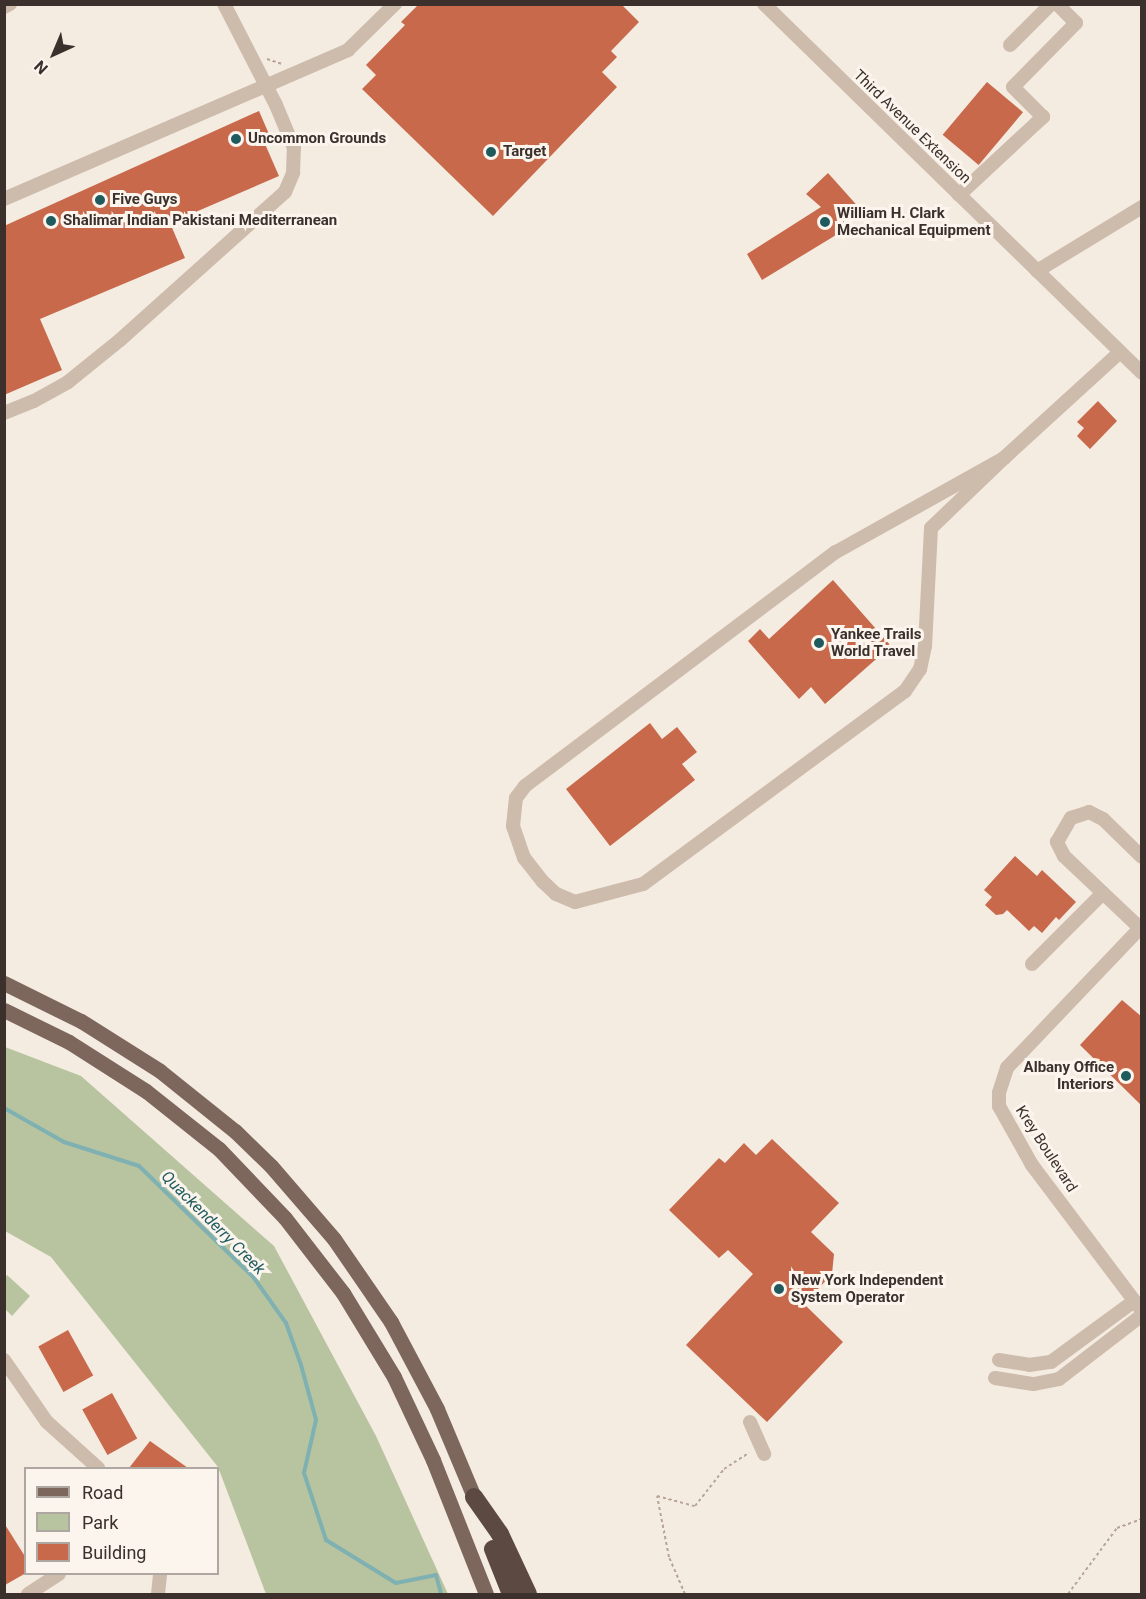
<!DOCTYPE html>
<html>
<head>
<meta charset="utf-8">
<style>
  body { margin:0 }
  #map { position:relative; width:1146px; height:1599px; overflow:hidden; background:#f4ebe1; font-family:Roboto,sans-serif }
  div>[style] { position:absolute }
  [style*='--x'] { left:calc(var(--x)*1px); top:calc(var(--y)*1px); width:calc(var(--w)*1px); rotate:calc(var(--a)*1deg) }
  .green>* { inset:0; background:#b8c4a0 }
  .stream>* { height:4px; margin:-2px; padding:0 2px; transform-origin:2px; border-radius:2px; background:#7fb0b2 }
  .building>* { inset:0; background:#c8694b; transform-origin:0 0 }
  .path>* { height:2px; margin-top:-1px; transform-origin:0; background:repeating-linear-gradient(90deg,#b9a596 0 3px,transparent 0 6px) }
  .minor>* { height:14px; margin:-7px; padding:0 7px; transform-origin:7px; border-radius:7px; background:#cdbbac }
  .major>* { height:15px; margin:-7.5px; padding:0 7.5px; transform-origin:7.5px; border-radius:7.5px; background:#7d675c }
  .highway>* { height:18px; margin:-9px; padding:0 9px; transform-origin:9px; border-radius:9px; background:#5c4a42 }
  .dots>* { width:16px; height:16px; translate:-50% -50%; box-sizing:border-box; border:3px solid #fbf5ee; border-radius:50% }
  span { translate:-50% -50%; white-space:nowrap; text-align:center; line-height:1.15; -webkit-text-stroke:6px #fbf5ee; paint-order:stroke }
  .street-label { font-size:15px; color:#3b302b }
  .poi-label { font-size:15px; color:#3b302b; font-weight:700 }
  .left { translate:0 -50%; text-align:left }
  .right { translate:-100% -50%; text-align:right }
  .water-label { font-size:16px; color:#1f5a5e; font-style:italic }
  .frame { position:absolute; inset:0; border:6px solid #3b302b; pointer-events:none }
  .legend { position:absolute; left:24px; top:1467px; width:195px; height:108px; box-sizing:border-box; background:#fbf5ee; border:2px solid #aea6a0; margin:0; padding:8px 10px; list-style:none; font-size:18px; color:#3b302b }
  .legend li { display:flex; align-items:center; gap:12px; height:30px }
  .legend b { width:30px; border:2px solid #aea6a0 }
  .north { position:absolute; left:24px; top:24px; width:60px; height:60px; -webkit-text-stroke:4px #fbf5ee; paint-order:stroke; rotate:224deg; font-size:16px; font-weight:700; line-height:24px; text-align:center; color:#3b302b }
  .north::after { content:''; display:block; margin:auto; width:21px; height:27px; background:#3b302b; clip-path:polygon(50% 0,100% 100%,50% 72%,0 100%) }
</style>
</head>
<body>
<div id="map">
  <div class="green">
    <i style="clip-path:polygon(5px 1047px,81px 1076px,274px 1246px,376px 1436px,448px 1594px,266px 1594px,218px 1467px,51px 1257px,5px 1231px)"></i>
    <i style="clip-path:polygon(7px 1275px,30px 1296px,12px 1316px,5px 1309px,5px 1278px)"></i>
  </div>
  <div class="stream">
    <i style="--x:4;--y:1108;--w:69;--a:29.5"></i>
    <i style="--x:64;--y:1142;--w:79;--a:17.7"></i>
    <i style="--x:139;--y:1166;--w:161;--a:44.2"></i>
    <i style="--x:254;--y:1278;--w:55;--a:54.6"></i>
    <i style="--x:286;--y:1323;--w:45;--a:70.3"></i>
    <i style="--x:301;--y:1365;--w:57;--a:74.7"></i>
    <i style="--x:316;--y:1420;--w:54;--a:102.8"></i>
    <i style="--x:304;--y:1473;--w:71;--a:71.8"></i>
    <i style="--x:326;--y:1540;--w:82;--a:31.6"></i>
    <i style="--x:396;--y:1583;--w:41;--a:-11.3"></i>
    <i style="--x:436;--y:1575;--w:20;--a:75"></i>
  </div>
  <div class="building">
    <i style="clip-path:polygon(419px 4px,621px 4px,639px 22px,611px 51px,617px 57px,602px 72px,617px 87px,493px 216px,362px 89px,376px 75px,366px 65px,405px 25px,401px 22px)"></i>
    <i style="left:987px;top:82px;width:47px;height:69px;rotate:40deg"></i>
    <i style="clip-path:polygon(259px 111px,272px 141px,265px 144px,279px 176px,170px 223px,185px 258px,40px 319px,62px 370px,4px 395px,4px 226px)"></i>
    <i style="clip-path:polygon(828px 173px,862px 211px,841px 232px,762px 280px,747px 254px,821px 207px,806px 194px)"></i>
    <i style="clip-path:polygon(1098px 401px,1117px 421px,1090px 449px,1077px 436px,1084px 428px,1077px 422px)"></i>
    <i style="clip-path:polygon(833px 580px,891px 646px,825px 704px,811px 687px,799px 699px,748px 641px,760px 629px,769px 639px)"></i>
    <i style="clip-path:polygon(650px 723px,662px 739px,677px 727px,697px 752px,682px 764px,695px 780px,610px 846px,566px 789px)"></i>
    <i style="clip-path:polygon(1015px 856px,1037px 876px,1042px 870px,1076px 902px,1059px 920px,1056px 917px,1042px 933px,1034px 926px,1029px 931px,1007px 910px,1003px 914px,996px 915px,985px 905px,992px 897px,984px 890px)"></i>
    <i style="clip-path:polygon(1122px 1000px,1142px 1017px,1142px 1106px,1080px 1045px)"></i>
    <i style="clip-path:polygon(772px 1139px,839px 1203px,811px 1232px,834px 1254px,832px 1274px,804px 1304px,843px 1342px,767px 1422px,686px 1345px,753px 1274px,728px 1250px,719px 1258px,669px 1210px,719px 1158px,725px 1163px,744px 1143px,756px 1155px)"></i>
    <i style="left:68px;top:1330px;width:52px;height:34px;rotate:61deg"></i>
    <i style="left:112px;top:1393px;width:52px;height:34px;rotate:61deg"></i>
    <i style="clip-path:polygon(150px 1441px,188px 1468px,129px 1468px)"></i>
    <i style="clip-path:polygon(4px 1523px,26px 1558px,26px 1573px,5px 1585px)"></i>
  </div>
  <div class="path">
    <i style="--x:267;--y:59;--w:16;--a:18"></i>
    <i style="--x:685;--y:1594;--w:40;--a:-113.4"></i>
    <i style="--x:669;--y:1557;--w:62;--a:-101.1"></i>
    <i style="--x:657;--y:1496;--w:39;--a:15"></i>
    <i style="--x:695;--y:1506;--w:47;--a:-51.9"></i>
    <i style="--x:724;--y:1469;--w:30;--a:-33"></i>
    <i style="--x:1068;--y:1594;--w:82;--a:-53.4"></i>
    <i style="--x:1117;--y:1528;--w:27;--a:-20"></i>
  </div>
  <div class="minor">
    <i style="--x:764;--y:4;--w:528;--a:44.31"></i>
    <i style="--x:4;--y:7;--w:7;--a:-27"></i>
    <i style="--x:1010;--y:45;--w:58;--a:-45"></i>
    <i style="--x:959;--y:195;--w:115;--a:-42.9"></i>
    <i style="--x:1043;--y:117;--w:42;--a:-135"></i>
    <i style="--x:1013;--y:87;--w:90;--a:-45.5"></i>
    <i style="--x:1076;--y:23;--w:27;--a:-135"></i>
    <i style="--x:4;--y:199;--w:375;--a:-23.4"></i>
    <i style="--x:348;--y:50;--w:66;--a:-44.4"></i>
    <i style="--x:1037;--y:271;--w:123;--a:-31.4"></i>
    <i style="--x:4;--y:413;--w:32;--a:-22"></i>
    <i style="--x:34;--y:401;--w:39;--a:-29"></i>
    <i style="--x:68;--y:382;--w:67;--a:-38.9"></i>
    <i style="--x:120;--y:340;--w:222;--a:-41.9"></i>
    <i style="--x:285;--y:192;--w:21;--a:-67"></i>
    <i style="--x:293;--y:173;--w:25;--a:-88"></i>
    <i style="--x:294;--y:148;--w:47;--a:-112.7"></i>
    <i style="--x:276;--y:105;--w:114;--a:-117.2"></i>
    <i style="--x:1004;--y:458;--w:101;--a:136.2"></i>
    <i style="--x:931;--y:528;--w:118;--a:92.9"></i>
    <i style="--x:925;--y:646;--w:24;--a:102"></i>
    <i style="--x:920;--y:669;--w:27;--a:124"></i>
    <i style="--x:905;--y:691;--w:325;--a:143.6"></i>
    <i style="--x:643;--y:884;--w:70;--a:165.2"></i>
    <i style="--x:575;--y:902;--w:21;--a:-157"></i>
    <i style="--x:556;--y:894;--w:18;--a:-137"></i>
    <i style="--x:543;--y:882;--w:31;--a:-128"></i>
    <i style="--x:524;--y:858;--w:34;--a:-109"></i>
    <i style="--x:513;--y:826;--w:28;--a:-84"></i>
    <i style="--x:516;--y:798;--w:15;--a:-53"></i>
    <i style="--x:525;--y:786;--w:389;--a:-37"></i>
    <i style="--x:836;--y:552;--w:193;--a:-29.2"></i>
    <i style="--x:1004;--y:458;--w:157;--a:-42.4"></i>
    <i style="--x:1103;--y:893;--w:54;--a:-136.5"></i>
    <i style="--x:1064;--y:856;--w:16;--a:-117"></i>
    <i style="--x:1057;--y:842;--w:28;--a:-60"></i>
    <i style="--x:1071;--y:818;--w:19;--a:-18"></i>
    <i style="--x:1089;--y:812;--w:16;--a:27"></i>
    <i style="--x:1103;--y:819;--w:54;--a:44.3"></i>
    <i style="--x:1142;--y:926;--w:196;--a:133.6"></i>
    <i style="--x:1007;--y:1068;--w:26;--a:108"></i>
    <i style="--x:999;--y:1093;--w:13;--a:90"></i>
    <i style="--x:999;--y:1106;--w:68;--a:60.8"></i>
    <i style="--x:1032;--y:1165;--w:183;--a:53"></i>
    <i style="--x:1032;--y:964;--w:100;--a:-45"></i>
    <i style="--x:1103;--y:893;--w:51;--a:43.4"></i>
    <i style="--x:4;--y:1360;--w:75;--a:55.3"></i>
    <i style="--x:47;--y:1422;--w:69;--a:42"></i>
    <i style="--x:999;--y:1360;--w:30;--a:9"></i>
    <i style="--x:1029;--y:1365;--w:22;--a:-8"></i>
    <i style="--x:1051;--y:1362;--w:103;--a:-36.3"></i>
    <i style="--x:995;--y:1378;--w:39;--a:9"></i>
    <i style="--x:1034;--y:1384;--w:25;--a:-11"></i>
    <i style="--x:1059;--y:1379;--w:105;--a:-37.6"></i>
    <i style="--x:750;--y:1422;--w:35;--a:66"></i>
    <i style="--x:28;--y:1594;--w:37;--a:-33"></i>
    <i style="--x:158;--y:1594;--w:20;--a:-84"></i>
  </div>
  <div class="major">
    <i style="--x:4;--y:983;--w:86;--a:26.3"></i>
    <i style="--x:81;--y:1021;--w:93;--a:32.3"></i>
    <i style="--x:160;--y:1071;--w:96;--a:38.7"></i>
    <i style="--x:235;--y:1131;--w:50;--a:44.2"></i>
    <i style="--x:271;--y:1166;--w:96;--a:49.2"></i>
    <i style="--x:334;--y:1239;--w:101;--a:55.5"></i>
    <i style="--x:391;--y:1322;--w:98;--a:62.1"></i>
    <i style="--x:437;--y:1409;--w:95;--a:67.2"></i>
    <i style="--x:4;--y:1010;--w:72;--a:26.2"></i>
    <i style="--x:69;--y:1042;--w:91;--a:32.5"></i>
    <i style="--x:146;--y:1091;--w:93;--a:38.5"></i>
    <i style="--x:219;--y:1149;--w:95;--a:46.3"></i>
    <i style="--x:285;--y:1218;--w:95;--a:52.3"></i>
    <i style="--x:343;--y:1293;--w:98;--a:58.7"></i>
    <i style="--x:394;--y:1377;--w:92;--a:64.8"></i>
    <i style="--x:433;--y:1460;--w:144;--a:68.4"></i>
  </div>
  <div class="highway">
    <i style="--x:474;--y:1497;--w:45;--a:54.9"></i>
    <i style="--x:500;--y:1534;--w:66;--a:65"></i>
    <i style="--x:493;--y:1549;--w:48;--a:68.2"></i>
  </div>
  <div class="dots">
    <i style="left:236px;top:139px;background:#1f5a5e"></i>
    <i style="left:491px;top:152px;background:#1f5a5e"></i>
    <i style="left:100px;top:200px;background:#1f5a5e"></i>
    <i style="left:51px;top:221px;background:#1f5a5e"></i>
    <i style="left:825px;top:222px;background:#1f5a5e"></i>
    <i style="left:819px;top:643px;background:#1f5a5e"></i>
    <i style="left:1126px;top:1076px;background:#1f5a5e"></i>
    <i style="left:779px;top:1289px;background:#1f5a5e"></i>
  </div>
  <div class="street-label">
    <span style="left:912px;top:127px;rotate:44deg">Third Avenue Extension</span>
    <span style="left:1046px;top:1149px;rotate:57deg">Krey Boulevard</span>
  </div>
  <div class="poi-label">
    <span class="left" style="left:248px;top:139px">Uncommon Grounds</span>
    <span class="left" style="left:503px;top:152px">Target</span>
    <span class="left" style="left:112px;top:200px">Five Guys</span>
    <span class="left" style="left:837px;top:222px">William H. Clark<br>Mechanical Equipment</span>
    <span class="left" style="left:63px;top:221px">Shalimar Indian Pakistani Mediterranean</span>
    <span class="left" style="left:831px;top:643px">Yankee Trails<br>World Travel</span>
    <span class="right" style="left:1114px;top:1076px">Albany Office<br>Interiors</span>
    <span class="left" style="left:791px;top:1289px">New York Independent<br>System Operator</span>
  </div>
  <div class="water-label">
    <span style="left:213px;top:1223px;rotate:45deg">Quackenderry Creek</span>
  </div>
  <div class="frame"></div>
  <ul class="legend">
  <li><b style="height:8px;background:#7d675c"></b>Road</li>
  <li><b style="height:16px;background:#b8c4a0"></b>Park</li>
  <li><b style="height:16px;background:#c8694b"></b>Building</li>
  </ul>
  <div class="north">N</div>
</div>
</body>
</html>
